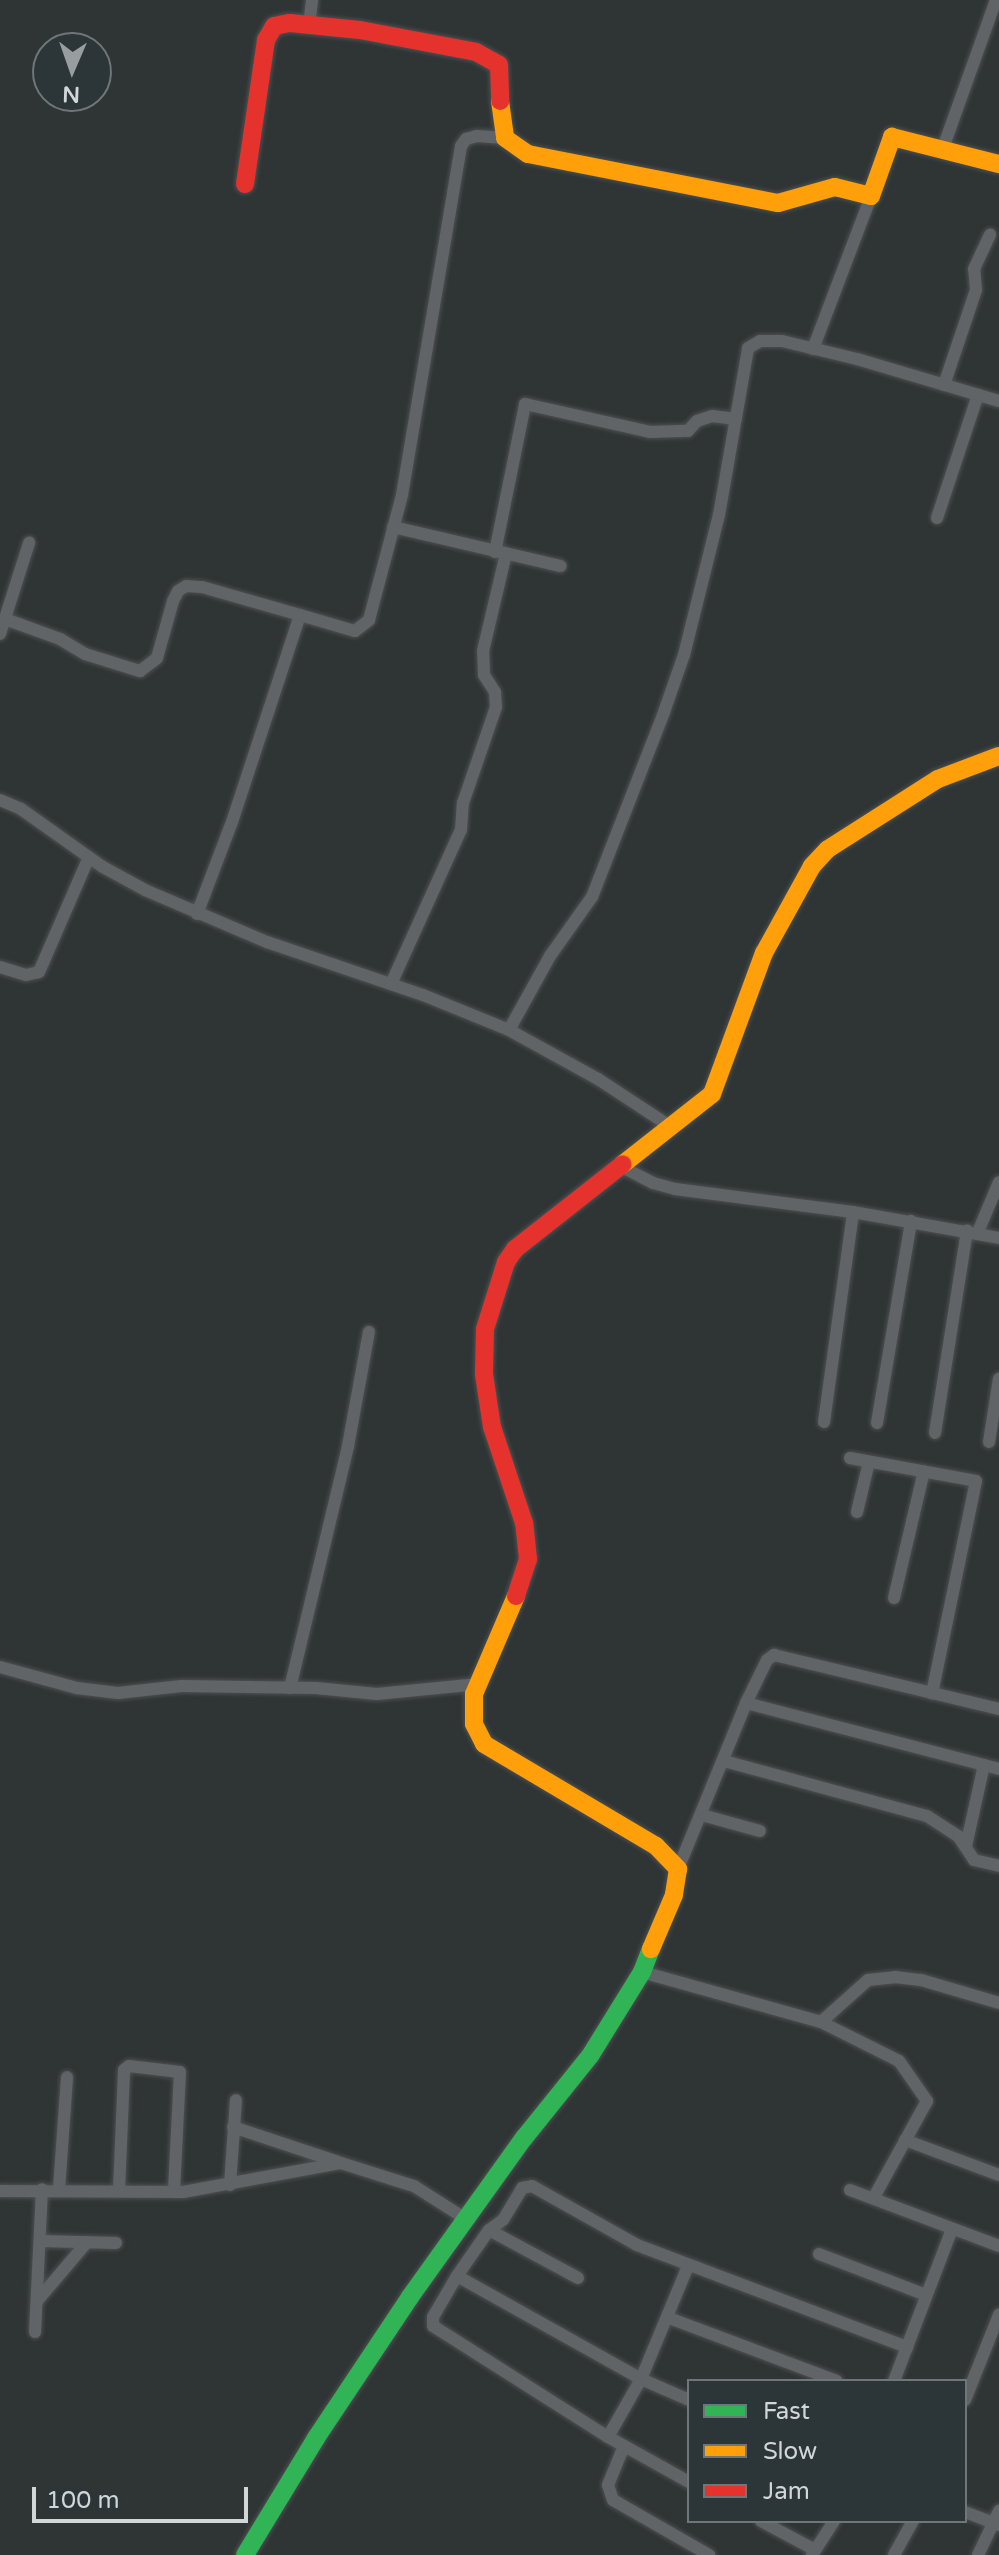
<!DOCTYPE html>
<html>
<head>
<meta charset="utf-8">
<style>
  body { margin:0 }
  #map { position:relative; width:999px; height:2555px; overflow:hidden; background:#2f3435; font-family:"Varela Round",sans-serif }
  div>[style] { position:absolute }
  [style*='--x'] { left:calc(var(--x)*1px); top:calc(var(--y)*1px); width:calc(var(--w)*1px); rotate:calc(var(--a)*1deg) }
  .roads { filter:drop-shadow(0 0 2px #4c5051) drop-shadow(0 0 2px #4c5051) }
  .street>* { height:12px; margin:-6px; padding:0 6px; transform-origin:6px; border-radius:6px; background:#616466 }
  .fast>* { height:18px; margin:-9px; padding:0 9px; transform-origin:9px; border-radius:9px; background:#30b455 }
  .slow>* { height:18px; margin:-9px; padding:0 9px; transform-origin:9px; border-radius:9px; background:#ff9f0a }
  .jam>* { height:18px; margin:-9px; padding:0 9px; transform-origin:9px; border-radius:9px; background:#e5322d }
  span { translate:-50% -50%; white-space:nowrap; text-align:center; line-height:1.15; -webkit-text-stroke:8px #2c3538; paint-order:stroke }
  .legend { position:absolute; left:687px; top:2379px; width:280px; height:144px; box-sizing:border-box; background:#2c3538; border:2px solid #6e7678; margin:0; padding:10px 14px; list-style:none; font-size:24px; color:#d1d7d8 }
  .legend li { display:flex; align-items:center; gap:16px; height:40px }
  .legend b { width:40px; border:2px solid #6e7678 }
  .north { position:absolute; left:32px; top:32px; width:80px; height:80px; box-sizing:border-box; background:#2c3538; border:2px solid #6e7678; border-radius:50%; rotate:182deg; font-size:22px; font-weight:700; line-height:32px; text-align:center; color:#d1d7d8 }
  .north::after { content:''; display:block; margin:auto; width:28px; height:36px; background:#989e9f; clip-path:polygon(50% 0,100% 100%,50% 72%,0 100%) }
  .scale { position:absolute; left:32px; top:2487px; width:216px; height:36px; box-sizing:border-box; border:4px solid #d1d7d8; border-top:0; padding-left:10px; font-size:24px; line-height:28px; white-space:nowrap; color:#d1d7d8; -webkit-text-stroke:6px #2c3538; paint-order:stroke }
</style>
</head>
<body>
<div id="map">
  <div class="roads">
    <div class="street">
      <i style="--x:309;--y:25;--w:25;--a:-83"></i>
      <i style="--x:943;--y:148;--w:157;--a:-70.3"></i>
      <i style="--x:813;--y:349;--w:164;--a:-69.2"></i>
      <i style="--x:944;--y:385;--w:100;--a:-71.4"></i>
      <i style="--x:976;--y:290;--w:21;--a:-95"></i>
      <i style="--x:974;--y:269;--w:38;--a:-65"></i>
      <i style="--x:937;--y:518;--w:130;--a:-71.6"></i>
      <i style="--x:393;--y:527;--w:172;--a:13.1"></i>
      <i style="--x:495;--y:552;--w:151;--a:-78.5"></i>
      <i style="--x:525;--y:404;--w:128;--a:12.6"></i>
      <i style="--x:650;--y:432;--w:38;--a:-2"></i>
      <i style="--x:688;--y:431;--w:13;--a:-48"></i>
      <i style="--x:697;--y:421;--w:16;--a:-18"></i>
      <i style="--x:712;--y:416;--w:24;--a:7"></i>
      <i style="--x:5;--y:619;--w:59;--a:20"></i>
      <i style="--x:60;--y:639;--w:29;--a:31"></i>
      <i style="--x:85;--y:654;--w:58;--a:17.2"></i>
      <i style="--x:140;--y:671;--w:21;--a:-37"></i>
      <i style="--x:157;--y:658;--w:59;--a:-74.3"></i>
      <i style="--x:173;--y:601;--w:11;--a:-63"></i>
      <i style="--x:178;--y:591;--w:9;--a:-32"></i>
      <i style="--x:186;--y:586;--w:16;--a:4"></i>
      <i style="--x:202;--y:587;--w:102;--a:15.9"></i>
      <i style="--x:0;--y:634;--w:96;--a:-72.3"></i>
      <i style="--x:0;--y:800;--w:23;--a:23"></i>
      <i style="--x:21;--y:809;--w:100;--a:35.3"></i>
      <i style="--x:103;--y:867;--w:48;--a:28.7"></i>
      <i style="--x:145;--y:890;--w:133;--a:23.1"></i>
      <i style="--x:267;--y:942;--w:165;--a:18.8"></i>
      <i style="--x:423;--y:995;--w:93;--a:22.1"></i>
      <i style="--x:509;--y:1030;--w:102;--a:28.8"></i>
      <i style="--x:598;--y:1079;--w:87;--a:33.3"></i>
      <i style="--x:197;--y:914;--w:98;--a:-69.2"></i>
      <i style="--x:232;--y:822;--w:218;--a:-71.8"></i>
      <i style="--x:300;--y:615;--w:57;--a:16.2"></i>
      <i style="--x:355;--y:631;--w:18;--a:-38"></i>
      <i style="--x:369;--y:620;--w:129;--a:-75.2"></i>
      <i style="--x:402;--y:495;--w:354;--a:-80.4"></i>
      <i style="--x:461;--y:146;--w:9;--a:-54"></i>
      <i style="--x:466;--y:139;--w:11;--a:-15"></i>
      <i style="--x:477;--y:136;--w:28;--a:4"></i>
      <i style="--x:0;--y:967;--w:27;--a:17"></i>
      <i style="--x:26;--y:975;--w:13;--a:-13"></i>
      <i style="--x:39;--y:972;--w:125;--a:-66.5"></i>
      <i style="--x:391;--y:984;--w:169;--a:-65.6"></i>
      <i style="--x:461;--y:830;--w:27;--a:-86"></i>
      <i style="--x:463;--y:803;--w:102;--a:-71"></i>
      <i style="--x:496;--y:707;--w:15;--a:-94"></i>
      <i style="--x:495;--y:692;--w:20;--a:-123"></i>
      <i style="--x:484;--y:675;--w:24;--a:-92"></i>
      <i style="--x:483;--y:651;--w:100;--a:-76.7"></i>
      <i style="--x:509;--y:1030;--w:85;--a:-61"></i>
      <i style="--x:550;--y:956;--w:72;--a:-54.6"></i>
      <i style="--x:592;--y:897;--w:199;--a:-68.7"></i>
      <i style="--x:664;--y:712;--w:60;--a:-70.7"></i>
      <i style="--x:684;--y:655;--w:144;--a:-76"></i>
      <i style="--x:719;--y:515;--w:169;--a:-80.1"></i>
      <i style="--x:748;--y:348;--w:14;--a:-30"></i>
      <i style="--x:760;--y:341;--w:22;--a:0"></i>
      <i style="--x:782;--y:341;--w:77;--a:13.5"></i>
      <i style="--x:857;--y:359;--w:148;--a:16.5"></i>
      <i style="--x:620;--y:1166;--w:37;--a:27"></i>
      <i style="--x:653;--y:1183;--w:23;--a:15"></i>
      <i style="--x:675;--y:1189;--w:179;--a:7.4"></i>
      <i style="--x:853;--y:1212;--w:148;--a:10.1"></i>
      <i style="--x:978;--y:1232;--w:54;--a:-67.2"></i>
      <i style="--x:824;--y:1422;--w:212;--a:-82.1"></i>
      <i style="--x:877;--y:1423;--w:205;--a:-80.4"></i>
      <i style="--x:935;--y:1433;--w:205;--a:-81"></i>
      <i style="--x:989;--y:1442;--w:64;--a:-81"></i>
      <i style="--x:850;--y:1458;--w:128;--a:10.3"></i>
      <i style="--x:976;--y:1481;--w:217;--a:101.7"></i>
      <i style="--x:857;--y:1512;--w:51;--a:-76.5"></i>
      <i style="--x:894;--y:1598;--w:130;--a:-76.7"></i>
      <i style="--x:0;--y:1667;--w:80;--a:15.3"></i>
      <i style="--x:77;--y:1688;--w:41;--a:7"></i>
      <i style="--x:118;--y:1693;--w:64;--a:-6.2"></i>
      <i style="--x:182;--y:1686;--w:134;--a:0.9"></i>
      <i style="--x:316;--y:1688;--w:61;--a:5.6"></i>
      <i style="--x:377;--y:1694;--w:102;--a:-5.6"></i>
      <i style="--x:290;--y:1688;--w:249;--a:-76.5"></i>
      <i style="--x:348;--y:1446;--w:116;--a:-79.6"></i>
      <i style="--x:746;--y:1703;--w:261;--a:14.6"></i>
      <i style="--x:724;--y:1761;--w:210;--a:15.2"></i>
      <i style="--x:927;--y:1816;--w:37;--a:33"></i>
      <i style="--x:958;--y:1836;--w:29;--a:56"></i>
      <i style="--x:974;--y:1860;--w:26;--a:13"></i>
      <i style="--x:702;--y:1815;--w:60;--a:15.4"></i>
      <i style="--x:966;--y:1846;--w:83;--a:-77.5"></i>
      <i style="--x:678;--y:1869;--w:179;--a:-67.7"></i>
      <i style="--x:746;--y:1703;--w:48;--a:-64"></i>
      <i style="--x:767;--y:1660;--w:9;--a:-36"></i>
      <i style="--x:774;--y:1655;--w:231;--a:13.5"></i>
      <i style="--x:642;--y:1972;--w:186;--a:15.6"></i>
      <i style="--x:821;--y:2022;--w:87;--a:26.6"></i>
      <i style="--x:899;--y:2061;--w:49;--a:55"></i>
      <i style="--x:927;--y:2101;--w:110;--a:118.9"></i>
      <i style="--x:821;--y:2022;--w:63;--a:-41.8"></i>
      <i style="--x:868;--y:1980;--w:27;--a:-6"></i>
      <i style="--x:895;--y:1977;--w:26;--a:7"></i>
      <i style="--x:921;--y:1980;--w:81;--a:16.4"></i>
      <i style="--x:233;--y:2127;--w:111;--a:18.4"></i>
      <i style="--x:905;--y:2140;--w:100;--a:20.4"></i>
      <i style="--x:230;--y:2185;--w:85;--a:-86"></i>
      <i style="--x:59;--y:2189;--w:112;--a:-85.9"></i>
      <i style="--x:850;--y:2190;--w:159;--a:20.6"></i>
      <i style="--x:0;--y:2191;--w:183;--a:0.3"></i>
      <i style="--x:183;--y:2192;--w:161;--a:-10.4"></i>
      <i style="--x:341;--y:2163;--w:77;--a:17.5"></i>
      <i style="--x:414;--y:2186;--w:62;--a:32.4"></i>
      <i style="--x:119;--y:2191;--w:121;--a:-87.6"></i>
      <i style="--x:124;--y:2070;--w:6;--a:-39"></i>
      <i style="--x:129;--y:2066;--w:51;--a:6.7"></i>
      <i style="--x:180;--y:2072;--w:120;--a:92.9"></i>
      <i style="--x:489;--y:2230;--w:101;--a:28.3"></i>
      <i style="--x:41;--y:2241;--w:75;--a:1.5"></i>
      <i style="--x:819;--y:2254;--w:115;--a:21"></i>
      <i style="--x:457;--y:2276;--w:211;--a:29.2"></i>
      <i style="--x:641;--y:2379;--w:52;--a:23.6"></i>
      <i style="--x:37;--y:2301;--w:77;--a:-49.7"></i>
      <i style="--x:669;--y:2318;--w:179;--a:20.6"></i>
      <i style="--x:35;--y:2332;--w:143;--a:-87.2"></i>
      <i style="--x:894;--y:2381;--w:163;--a:-69.1"></i>
      <i style="--x:965;--y:2400;--w:92;--a:-68.2"></i>
      <i style="--x:608;--y:2437;--w:67;--a:-60.4"></i>
      <i style="--x:641;--y:2379;--w:122;--a:-67.4"></i>
      <i style="--x:624;--y:2446;--w:42;--a:112.3"></i>
      <i style="--x:608;--y:2485;--w:16;--a:72"></i>
      <i style="--x:613;--y:2500;--w:111;--a:29.8"></i>
      <i style="--x:689;--y:2482;--w:93;--a:-150.9"></i>
      <i style="--x:608;--y:2437;--w:207;--a:-147.6"></i>
      <i style="--x:433;--y:2326;--w:9;--a:-90"></i>
      <i style="--x:433;--y:2317;--w:48;--a:-59.7"></i>
      <i style="--x:457;--y:2276;--w:56;--a:-55.2"></i>
      <i style="--x:489;--y:2230;--w:17;--a:-36"></i>
      <i style="--x:503;--y:2220;--w:37;--a:-59"></i>
      <i style="--x:522;--y:2188;--w:10;--a:-11"></i>
      <i style="--x:532;--y:2186;--w:120;--a:29.3"></i>
      <i style="--x:637;--y:2245;--w:289;--a:20.7"></i>
      <i style="--x:965;--y:2512;--w:36;--a:21"></i>
      <i style="--x:761;--y:2521;--w:61;--a:28.2"></i>
      <i style="--x:812;--y:2555;--w:40;--a:-57.1"></i>
      <i style="--x:894;--y:2555;--w:39;--a:-61"></i>
      <i style="--x:978;--y:2555;--w:49;--a:-64.5"></i>
    </div>
    <div class="fast">
      <i style="--x:245;--y:2555;--w:137;--a:-58.7"></i>
      <i style="--x:316;--y:2438;--w:169;--a:-56.3"></i>
      <i style="--x:410;--y:2297;--w:196;--a:-54.4"></i>
      <i style="--x:524;--y:2138;--w:105;--a:-51.2"></i>
      <i style="--x:590;--y:2056;--w:99;--a:-58.2"></i>
      <i style="--x:642;--y:1972;--w:25;--a:-69"></i>
    </div>
    <div class="slow">
      <i style="--x:500;--y:101;--w:37;--a:82"></i>
      <i style="--x:505;--y:138;--w:28;--a:35"></i>
      <i style="--x:528;--y:154;--w:255;--a:11.1"></i>
      <i style="--x:778;--y:203;--w:59;--a:-15.7"></i>
      <i style="--x:835;--y:187;--w:37;--a:14"></i>
      <i style="--x:871;--y:196;--w:63;--a:-70.4"></i>
      <i style="--x:892;--y:137;--w:110;--a:14.2"></i>
      <i style="--x:623;--y:1164;--w:113;--a:-38.2"></i>
      <i style="--x:712;--y:1094;--w:150;--a:-69.8"></i>
      <i style="--x:764;--y:953;--w:99;--a:-61.1"></i>
      <i style="--x:812;--y:866;--w:23;--a:-47"></i>
      <i style="--x:828;--y:849;--w:130;--a:-32.5"></i>
      <i style="--x:938;--y:779;--w:65;--a:-20.7"></i>
      <i style="--x:516;--y:1596;--w:107;--a:113.2"></i>
      <i style="--x:474;--y:1694;--w:30;--a:90"></i>
      <i style="--x:474;--y:1724;--w:22;--a:63"></i>
      <i style="--x:484;--y:1744;--w:200;--a:30.7"></i>
      <i style="--x:656;--y:1846;--w:32;--a:46"></i>
      <i style="--x:678;--y:1869;--w:26;--a:99"></i>
      <i style="--x:674;--y:1895;--w:59;--a:113.1"></i>
    </div>
    <div class="jam">
      <i style="--x:245;--y:184;--w:146;--a:-81.7"></i>
      <i style="--x:266;--y:40;--w:16;--a:-60"></i>
      <i style="--x:274;--y:26;--w:16;--a:-11"></i>
      <i style="--x:290;--y:23;--w:70;--a:5.7"></i>
      <i style="--x:360;--y:30;--w:118;--a:10.7"></i>
      <i style="--x:476;--y:52;--w:26;--a:29"></i>
      <i style="--x:499;--y:65;--w:36;--a:88"></i>
      <i style="--x:516;--y:1596;--w:39;--a:-72"></i>
      <i style="--x:528;--y:1559;--w:36;--a:-96"></i>
      <i style="--x:524;--y:1523;--w:101;--a:-108.4"></i>
      <i style="--x:492;--y:1427;--w:54;--a:-98.6"></i>
      <i style="--x:484;--y:1374;--w:45;--a:-88.7"></i>
      <i style="--x:485;--y:1329;--w:70;--a:-72.6"></i>
      <i style="--x:506;--y:1262;--w:16;--a:-55"></i>
      <i style="--x:515;--y:1249;--w:137;--a:-38.2"></i>
    </div>
  </div>
  <ul class="legend">
  <li><b style="height:10px;background:#30b455"></b>Fast</li>
  <li><b style="height:10px;background:#ff9f0a"></b>Slow</li>
  <li><b style="height:10px;background:#e5322d"></b>Jam</li>
  </ul>
  <div class="north">N</div>
  <div class="scale">100 m</div>
</div>
</body>
</html>
